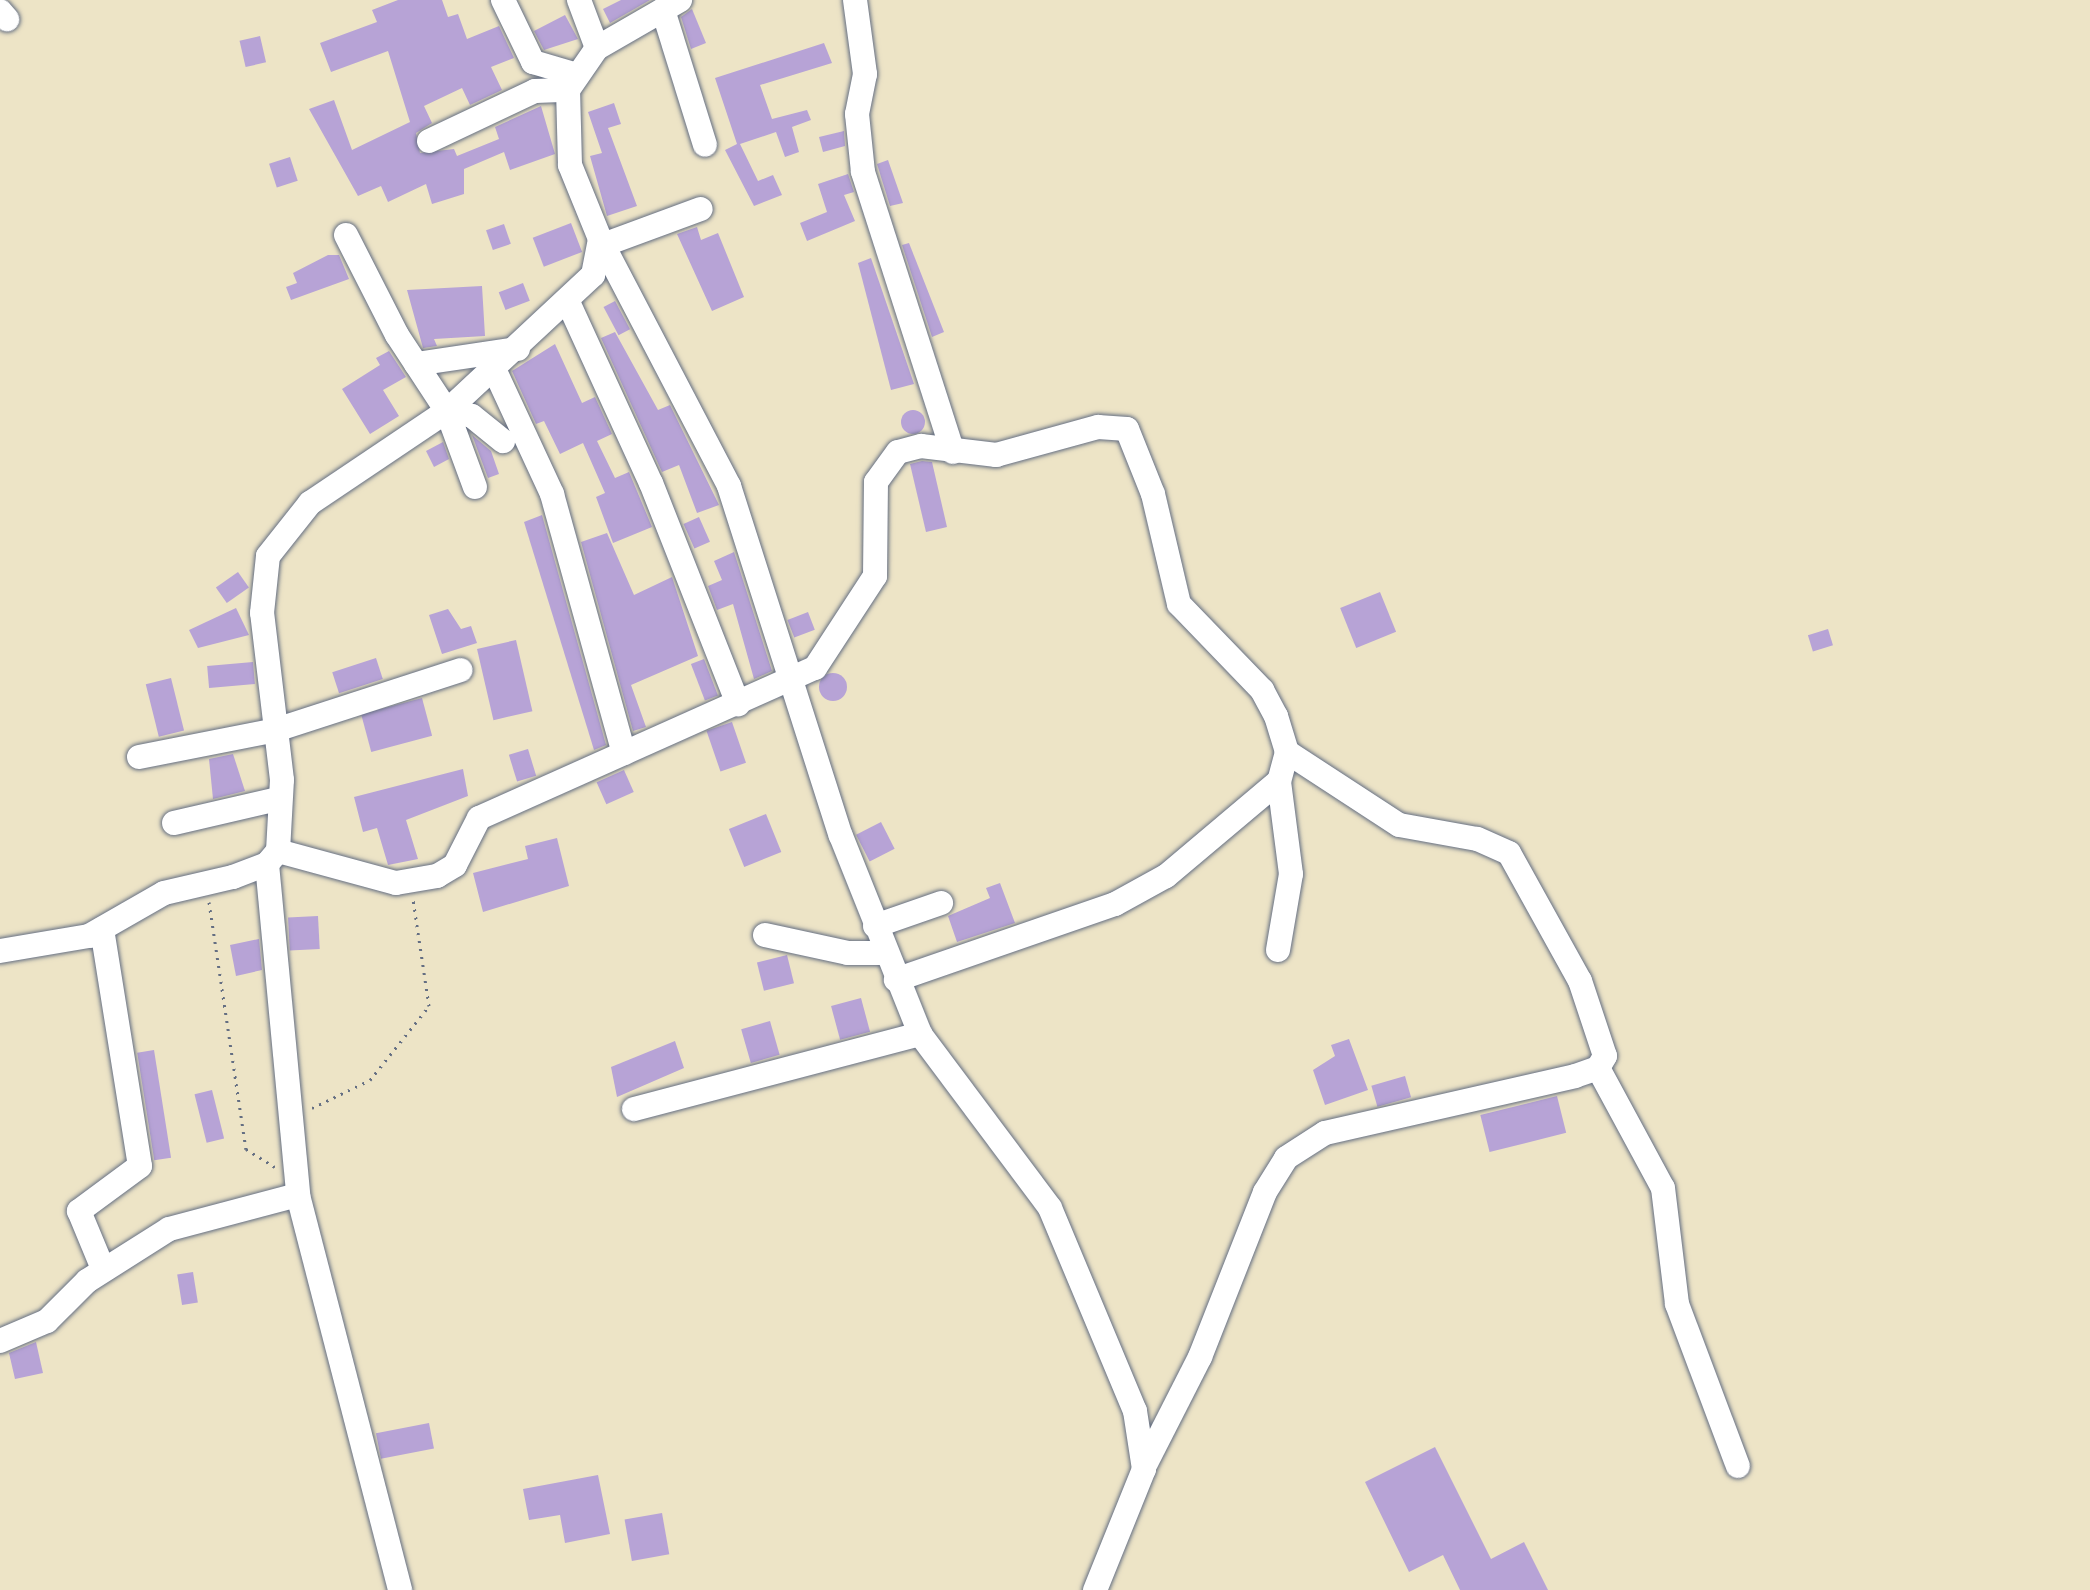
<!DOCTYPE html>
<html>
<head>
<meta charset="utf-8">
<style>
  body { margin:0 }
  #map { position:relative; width:2090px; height:1590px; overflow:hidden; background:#ede4c6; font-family:"Playpen Sans",sans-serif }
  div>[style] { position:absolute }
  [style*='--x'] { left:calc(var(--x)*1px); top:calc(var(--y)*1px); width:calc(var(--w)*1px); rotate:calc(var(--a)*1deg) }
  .building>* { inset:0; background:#b7a3d6; transform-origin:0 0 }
  .round { border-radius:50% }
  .path>* { height:3px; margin-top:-1.5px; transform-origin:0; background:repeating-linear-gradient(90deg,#646e82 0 2px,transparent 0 8px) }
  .roads { filter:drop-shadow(0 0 2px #646e82) drop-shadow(0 0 2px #646e82) }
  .minor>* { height:24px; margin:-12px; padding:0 12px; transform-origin:12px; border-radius:12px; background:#fff }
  span { translate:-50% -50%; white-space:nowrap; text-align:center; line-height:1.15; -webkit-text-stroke:7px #f7f3e8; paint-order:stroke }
</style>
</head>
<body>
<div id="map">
  <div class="building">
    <i style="clip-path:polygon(398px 0,442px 0,448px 17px,458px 14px,467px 39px,499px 26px,514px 58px,491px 67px,502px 90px,470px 105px,462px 88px,424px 106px,432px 123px,416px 133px,420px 153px,454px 149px,457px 156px,499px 139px,495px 127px,541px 106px,555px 154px,510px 170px,504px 152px,464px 169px,464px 194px,432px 204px,426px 184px,388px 202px,381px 186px,358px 196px,309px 109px,334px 100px,352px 150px,410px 122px,388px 51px,331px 72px,320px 43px,377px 22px,372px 10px)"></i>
    <i style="clip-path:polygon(621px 0,650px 0,610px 23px,603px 9px)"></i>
    <i style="clip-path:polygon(692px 9px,706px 43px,691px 49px,681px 17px)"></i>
    <i style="clip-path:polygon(565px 15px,578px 39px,544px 50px,534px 31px)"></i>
    <i style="left:260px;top:36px;width:27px;height:21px;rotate:77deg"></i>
    <i style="clip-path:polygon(824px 43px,832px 63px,760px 85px,772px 119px,807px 110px,811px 120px,792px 127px,799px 152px,785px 157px,776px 132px,740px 144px,758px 181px,773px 175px,782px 195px,754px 206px,725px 150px,737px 144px,715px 78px)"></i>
    <i style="clip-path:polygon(614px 103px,621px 124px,608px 128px,637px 206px,607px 216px,590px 156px,602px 153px,588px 112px)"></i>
    <i style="clip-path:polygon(844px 131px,845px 146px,823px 152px,819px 137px)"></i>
    <i style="left:290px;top:157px;width:25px;height:22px;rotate:72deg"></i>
    <i style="clip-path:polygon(888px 160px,903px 203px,890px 206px,877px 164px)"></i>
    <i style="clip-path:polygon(848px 174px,854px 192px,844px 195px,855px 221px,807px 241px,800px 223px,827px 212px,818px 184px)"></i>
    <i style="left:571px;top:223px;width:31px;height:41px;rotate:69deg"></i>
    <i style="left:504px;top:224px;width:21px;height:19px;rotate:71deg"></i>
    <i style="clip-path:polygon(697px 227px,701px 240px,718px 233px,744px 297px,712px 311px,677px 234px)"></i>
    <i style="clip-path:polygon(909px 243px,944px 332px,932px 337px,902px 245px)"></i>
    <i style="clip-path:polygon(328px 255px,339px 255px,349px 279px,291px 300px,286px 287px,297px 283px,293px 273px)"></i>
    <i style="clip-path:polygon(871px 258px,914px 384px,891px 390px,858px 263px)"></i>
    <i style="left:523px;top:283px;width:19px;height:26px;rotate:69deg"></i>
    <i style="clip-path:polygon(482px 286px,485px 336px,434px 339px,437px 346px,423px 348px,407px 290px)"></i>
    <i style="left:615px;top:301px;width:32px;height:13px;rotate:62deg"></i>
    <i style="clip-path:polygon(615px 332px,658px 410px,670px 405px,719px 505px,697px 513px,679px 465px,662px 472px,601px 338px)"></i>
    <i style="clip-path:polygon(555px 344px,582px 403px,595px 397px,612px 434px,597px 441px,615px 478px,629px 472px,652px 527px,613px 543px,596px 497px,605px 493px,583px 443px,560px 454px,544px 421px,536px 424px,512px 371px)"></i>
    <i style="clip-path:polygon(389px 351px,406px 377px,383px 390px,399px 416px,370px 434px,342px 389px,380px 365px,376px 358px)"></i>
    <i class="round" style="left:901px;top:410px;width:24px;height:24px"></i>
    <i style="clip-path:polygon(472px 435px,491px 451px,499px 474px,488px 478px)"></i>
    <i style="clip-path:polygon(443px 442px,449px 459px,434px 467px,426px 451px)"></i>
    <i style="clip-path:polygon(922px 461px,932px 462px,947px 527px,926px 532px,910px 464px)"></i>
    <i style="clip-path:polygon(542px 515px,606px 745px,594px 750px,524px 522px)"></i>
    <i style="left:699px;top:517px;width:27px;height:17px;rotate:66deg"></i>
    <i style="clip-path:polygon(607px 533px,634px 595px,672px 577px,698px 656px,631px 685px,646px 727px,633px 731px,581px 542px)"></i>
    <i style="clip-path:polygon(734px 552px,772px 671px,754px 679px,733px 604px,717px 610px,708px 586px,722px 580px,714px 561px)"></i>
    <i style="left:238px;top:572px;width:19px;height:27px;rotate:55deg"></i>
    <i style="left:1380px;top:592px;width:43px;height:43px;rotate:68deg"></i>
    <i style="clip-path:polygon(236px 608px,249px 635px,198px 648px,189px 630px)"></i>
    <i style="clip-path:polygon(448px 609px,461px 629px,471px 626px,477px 643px,442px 654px,429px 615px)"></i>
    <i style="left:808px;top:612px;width:19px;height:22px;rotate:69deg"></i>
    <i style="left:1828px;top:629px;width:17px;height:21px;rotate:73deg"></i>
    <i style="left:516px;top:640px;width:73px;height:40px;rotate:77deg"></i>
    <i style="left:376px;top:658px;width:22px;height:46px;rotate:72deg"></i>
    <i style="left:704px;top:659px;width:39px;height:14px;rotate:69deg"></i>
    <i style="left:253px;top:662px;width:22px;height:46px;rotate:85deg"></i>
    <i class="round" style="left:819px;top:673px;width:28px;height:28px"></i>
    <i style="left:171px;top:678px;width:54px;height:26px;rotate:76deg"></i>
    <i style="left:422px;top:698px;width:39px;height:63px;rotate:75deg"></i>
    <i style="left:732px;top:722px;width:43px;height:27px;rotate:71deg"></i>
    <i style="left:528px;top:749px;width:28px;height:20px;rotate:73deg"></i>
    <i style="clip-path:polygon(233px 754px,245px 791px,213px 799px,209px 759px)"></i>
    <i style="clip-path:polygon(463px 769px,468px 796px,406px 820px,418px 859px,388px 865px,377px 828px,363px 832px,354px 797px)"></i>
    <i style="left:624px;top:770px;width:24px;height:30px;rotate:66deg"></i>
    <i style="left:766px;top:814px;width:41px;height:40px;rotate:68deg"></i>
    <i style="left:881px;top:822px;width:30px;height:28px;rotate:63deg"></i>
    <i style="clip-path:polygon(557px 838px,569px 886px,483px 912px,473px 873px,528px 859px,525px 846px)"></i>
    <i style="clip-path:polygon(1000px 883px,1015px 923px,957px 942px,948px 916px,990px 898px,986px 888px)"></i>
    <i style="left:318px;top:916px;width:33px;height:30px;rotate:87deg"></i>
    <i style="clip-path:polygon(259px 939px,262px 970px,236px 976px,230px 945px)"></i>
    <i style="left:787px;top:955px;width:29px;height:31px;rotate:76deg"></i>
    <i style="left:861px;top:998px;width:35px;height:31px;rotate:75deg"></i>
    <i style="left:770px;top:1021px;width:35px;height:30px;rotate:74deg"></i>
    <i style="clip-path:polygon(1349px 1039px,1368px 1090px,1325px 1105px,1313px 1070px,1335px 1056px,1331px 1045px)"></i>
    <i style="clip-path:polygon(675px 1041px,684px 1068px,617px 1097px,611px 1067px)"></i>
    <i style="left:154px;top:1050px;width:109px;height:17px;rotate:81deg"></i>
    <i style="left:1405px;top:1076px;width:22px;height:35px;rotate:74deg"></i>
    <i style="left:212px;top:1090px;width:50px;height:18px;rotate:76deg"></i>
    <i style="left:1557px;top:1096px;width:38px;height:79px;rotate:76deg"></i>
    <i style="left:193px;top:1272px;width:31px;height:16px;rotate:81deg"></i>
    <i style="clip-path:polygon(36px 1342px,43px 1373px,15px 1379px,9px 1353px)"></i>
    <i style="left:429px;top:1423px;width:26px;height:54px;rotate:79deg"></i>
    <i style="clip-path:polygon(1435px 1447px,1491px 1559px,1524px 1542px,1548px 1590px,1460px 1590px,1443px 1555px,1409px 1572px,1365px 1482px)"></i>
    <i style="clip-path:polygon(598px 1475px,610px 1534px,565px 1543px,560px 1515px,529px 1520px,523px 1489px)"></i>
    <i style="left:662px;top:1513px;width:42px;height:38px;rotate:80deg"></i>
  </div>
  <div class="path">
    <i style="--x:209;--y:902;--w:250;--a:81.5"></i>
    <i style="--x:246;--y:1149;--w:34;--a:32"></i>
    <i style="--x:312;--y:1108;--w:64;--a:-25.8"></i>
    <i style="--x:370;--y:1080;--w:95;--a:-51.4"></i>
    <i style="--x:429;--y:1006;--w:108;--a:-98.5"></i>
  </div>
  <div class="roads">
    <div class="minor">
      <i style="--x:503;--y:0;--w:69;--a:64.2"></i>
      <i style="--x:533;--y:62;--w:46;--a:16.5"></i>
      <i style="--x:579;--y:0;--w:51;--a:69.4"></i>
      <i style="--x:855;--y:0;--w:75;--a:82.3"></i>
      <i style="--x:865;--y:74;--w:41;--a:101.3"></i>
      <i style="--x:857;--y:114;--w:58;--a:84.1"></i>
      <i style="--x:863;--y:172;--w:294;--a:72.2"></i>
      <i style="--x:663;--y:10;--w:141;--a:72.7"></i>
      <i style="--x:0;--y:11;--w:11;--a:49"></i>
      <i style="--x:429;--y:141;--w:117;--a:-25.3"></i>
      <i style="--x:535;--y:91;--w:33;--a:-2"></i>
      <i style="--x:346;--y:235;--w:112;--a:63"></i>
      <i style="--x:397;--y:335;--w:91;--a:56.7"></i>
      <i style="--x:447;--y:411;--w:81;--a:69.8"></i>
      <i style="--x:600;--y:239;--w:279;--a:62.4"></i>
      <i style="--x:729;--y:486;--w:367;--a:72.3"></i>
      <i style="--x:841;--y:836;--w:213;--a:68.2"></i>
      <i style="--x:920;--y:1034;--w:217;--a:53.2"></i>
      <i style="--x:1050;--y:1208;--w:220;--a:67.3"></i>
      <i style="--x:1135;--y:1411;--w:59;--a:81.2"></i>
      <i style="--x:1144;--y:1469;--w:131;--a:112"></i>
      <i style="--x:603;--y:245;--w:104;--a:-20.2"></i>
      <i style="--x:568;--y:302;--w:199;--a:65.4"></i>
      <i style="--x:651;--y:483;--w:238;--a:68.5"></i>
      <i style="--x:416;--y:364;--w:103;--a:-8.4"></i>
      <i style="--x:495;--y:371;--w:136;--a:65.1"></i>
      <i style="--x:552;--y:494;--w:269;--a:74.5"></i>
      <i style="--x:447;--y:411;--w:25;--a:11"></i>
      <i style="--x:472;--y:416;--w:40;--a:39"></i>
      <i style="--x:139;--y:757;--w:140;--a:-11.1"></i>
      <i style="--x:276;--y:730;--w:194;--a:-18"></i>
      <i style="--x:174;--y:823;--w:107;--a:-13"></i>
      <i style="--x:278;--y:851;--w:122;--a:15.2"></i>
      <i style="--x:396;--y:883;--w:42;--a:-9.7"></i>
      <i style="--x:437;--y:876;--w:21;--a:-31"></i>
      <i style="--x:455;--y:865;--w:53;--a:-62.9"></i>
      <i style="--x:479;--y:818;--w:368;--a:-24.1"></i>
      <i style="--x:815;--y:668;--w:110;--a:-56.9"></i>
      <i style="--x:875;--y:576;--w:94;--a:-89.4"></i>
      <i style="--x:876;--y:482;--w:37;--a:-54"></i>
      <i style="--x:898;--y:452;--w:24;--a:-15"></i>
      <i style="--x:921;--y:446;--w:76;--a:6.8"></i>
      <i style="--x:996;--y:455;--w:106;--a:-15.4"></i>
      <i style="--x:1098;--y:427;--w:29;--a:4"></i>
      <i style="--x:1127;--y:429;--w:70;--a:68.2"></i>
      <i style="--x:1153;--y:494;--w:113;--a:76.7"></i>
      <i style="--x:1179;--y:604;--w:120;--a:46"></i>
      <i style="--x:1262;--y:690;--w:30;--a:62"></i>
      <i style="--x:1276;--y:716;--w:38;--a:73"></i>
      <i style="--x:1287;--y:752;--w:30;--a:105"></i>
      <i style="--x:1279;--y:781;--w:148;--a:139.9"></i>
      <i style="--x:1166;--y:876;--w:58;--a:151.2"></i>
      <i style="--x:1115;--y:904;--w:232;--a:160.9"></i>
      <i style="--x:267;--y:864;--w:332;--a:84.6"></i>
      <i style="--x:298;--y:1195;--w:408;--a:75.5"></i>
      <i style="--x:875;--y:926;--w:70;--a:-19.2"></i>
      <i style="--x:102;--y:929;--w:240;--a:80.9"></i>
      <i style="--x:140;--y:1166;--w:76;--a:143.6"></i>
      <i style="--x:79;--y:1211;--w:63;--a:67.5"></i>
      <i style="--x:765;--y:935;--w:85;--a:12.2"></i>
      <i style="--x:848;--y:953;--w:38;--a:0"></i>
      <i style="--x:1278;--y:950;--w:77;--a:-80.3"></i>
      <i style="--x:1291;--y:874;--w:94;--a:-97.4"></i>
      <i style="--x:0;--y:951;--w:90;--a:-9.6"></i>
      <i style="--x:89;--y:936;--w:86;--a:-29.8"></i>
      <i style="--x:164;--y:893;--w:71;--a:-13.1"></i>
      <i style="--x:233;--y:877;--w:36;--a:-21"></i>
      <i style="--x:267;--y:864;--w:17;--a:-50"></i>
      <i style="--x:278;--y:851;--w:71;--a:-86.8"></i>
      <i style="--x:282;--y:780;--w:168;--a:-96.8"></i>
      <i style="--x:262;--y:613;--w:57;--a:-84"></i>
      <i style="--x:268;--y:556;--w:68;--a:-51.6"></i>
      <i style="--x:310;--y:503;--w:165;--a:-33.9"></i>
      <i style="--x:447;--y:411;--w:200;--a:-43"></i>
      <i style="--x:593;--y:275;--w:37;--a:-79"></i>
      <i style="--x:600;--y:239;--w:80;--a:-112.1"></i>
      <i style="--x:570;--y:165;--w:75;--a:-91.5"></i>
      <i style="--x:568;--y:90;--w:51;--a:-55.4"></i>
      <i style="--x:597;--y:48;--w:96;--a:-30"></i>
      <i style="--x:1598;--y:1068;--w:136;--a:61.6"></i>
      <i style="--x:1663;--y:1188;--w:117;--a:83.1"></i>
      <i style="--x:1677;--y:1304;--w:173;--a:69.4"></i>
      <i style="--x:634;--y:1109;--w:296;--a:-14.7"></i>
      <i style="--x:0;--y:1341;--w:51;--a:-23.1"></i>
      <i style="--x:47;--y:1321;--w:57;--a:-45"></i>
      <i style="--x:87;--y:1281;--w:97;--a:-32.4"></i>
      <i style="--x:169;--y:1229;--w:133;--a:-14.8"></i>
      <i style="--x:1146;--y:1463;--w:119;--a:-63"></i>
      <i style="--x:1200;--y:1357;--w:177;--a:-68.5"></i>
      <i style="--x:1265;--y:1192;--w:40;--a:-58"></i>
      <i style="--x:1286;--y:1158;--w:46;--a:-32.7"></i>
      <i style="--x:1325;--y:1133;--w:256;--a:-12.8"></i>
      <i style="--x:1575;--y:1076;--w:24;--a:-19"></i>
      <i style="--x:1598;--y:1068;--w:14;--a:-60"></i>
      <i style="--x:1605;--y:1056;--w:79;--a:-108.4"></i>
      <i style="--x:1580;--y:981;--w:146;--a:-119"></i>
      <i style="--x:1509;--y:853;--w:35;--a:-156"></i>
      <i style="--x:1477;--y:839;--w:79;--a:-169.8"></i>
      <i style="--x:1399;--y:825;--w:134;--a:-146.9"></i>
    </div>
  </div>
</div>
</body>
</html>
